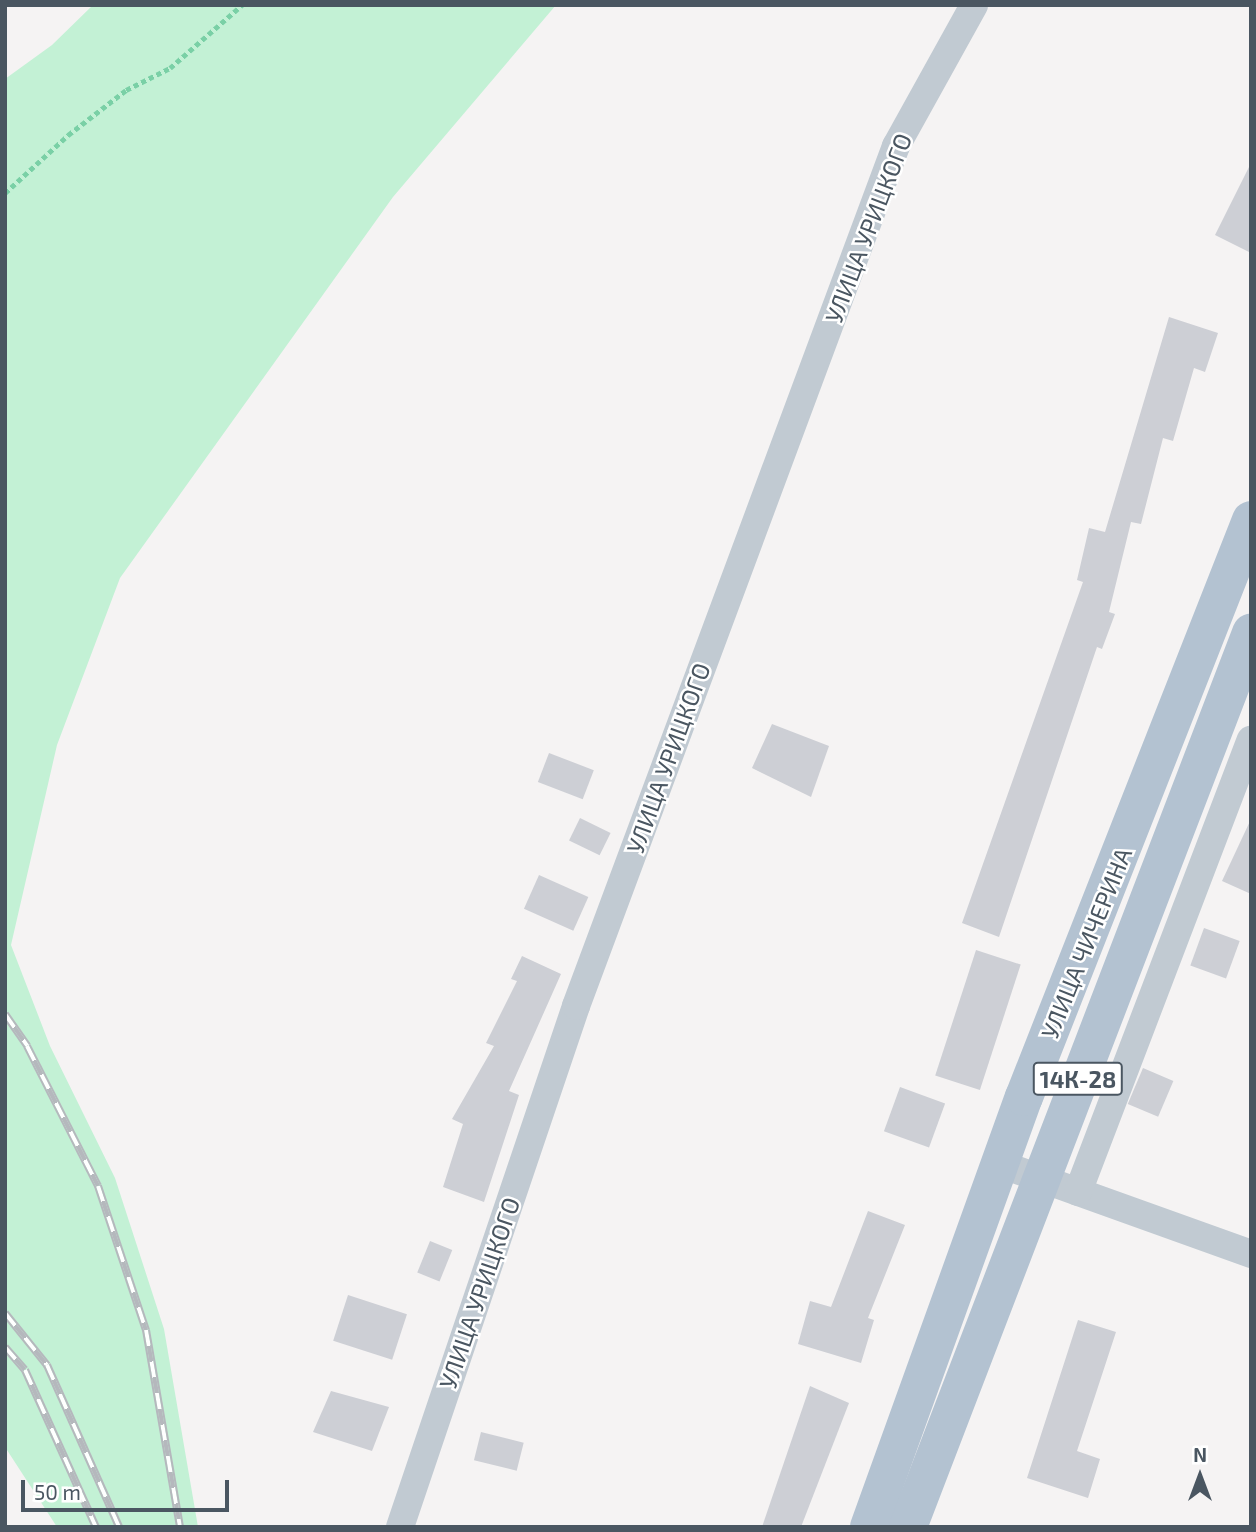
<!DOCTYPE html>
<html>
<head>
<meta charset="utf-8">
<style>
  body { margin:0 }
  #map { position:relative; width:1256px; height:1532px; overflow:hidden; background:#f5f3f3; font-family:"Exo 2",sans-serif }
  div>[style] { position:absolute }
  [style*='--x'] { left:calc(var(--x)*1px); top:calc(var(--y)*1px); width:calc(var(--w)*1px); rotate:calc(var(--a)*1deg) }
  .green>* { inset:0; background:#c3f1d5 }
  .building>* { inset:0; background:#cdcfd5; transform-origin:0 0 }
  .path>* { height:4.5px; margin-top:-2.25px; transform-origin:0; background:repeating-linear-gradient(90deg,#7ad0a6 0 5px,transparent 0 8.5px) }
  .street>* { height:28px; margin:-14px; padding:0 14px; transform-origin:14px; border-radius:14px; background:#c1cad2 }
  .primary>* { height:38px; margin:-19px; padding:0 19px; transform-origin:19px; border-radius:19px; background:#b3c2d1 }
  .rail>* { height:8px; margin-top:-4px; transform-origin:0; background:repeating-linear-gradient(90deg,#fff 0 16px,#b5b8bd 0 32px); box-sizing:border-box; border-block:2px solid #b5b8bd }
  span { translate:-50% -50%; white-space:nowrap; text-align:center; line-height:1.15; -webkit-text-stroke:5px #fff; paint-order:stroke }
  .shield-label span { padding:2px 5px; background:#fff; border:2px solid; border-radius:5px; -webkit-text-stroke-width:0 }
  .shield-label { font-size:23px; color:#4a5661; font-weight:700 }
  .street-label { font-size:24px; color:#4a5661 }
  .frame { position:absolute; inset:0; border:7px solid #4a5661; pointer-events:none }
  .north { position:absolute; left:1165px; top:1441px; width:70px; height:70px; -webkit-text-stroke:5px #fff; paint-order:stroke; rotate:0deg; font-size:19px; font-weight:700; line-height:28px; text-align:center; color:#4a5661 }
  .north::after { content:''; display:block; margin:auto; width:24px; height:32px; background:#4a5661; clip-path:polygon(50% 0,100% 100%,50% 72%,0 100%) }
  .scale { position:absolute; left:21px; top:1480px; width:208px; height:32px; box-sizing:border-box; border:4px solid #4a5661; border-top:0; padding-left:9px; font-size:21px; line-height:24px; white-space:nowrap; color:#4a5661; -webkit-text-stroke:5px #fff; paint-order:stroke }
</style>
</head>
<body>
<div id="map">
  <div class="green">
    <i style="clip-path:polygon(93px 5px,556px 5px,393px 197px,120px 578px,57px 745px,11px 945px,50px 1046px,115px 1178px,164px 1329px,198px 1527px,57px 1527px,5px 1447px,5px 79px,52px 45px)"></i>
  </div>
  <div class="building">
    <i style="clip-path:polygon(1251px 163px,1251px 253px,1215px 235px)"></i>
    <i style="clip-path:polygon(1169px 317px,1218px 333px,1205px 372px,1194px 368px,1173px 441px,1163px 438px,1141px 524px,1131px 522px,1109px 612px,1115px 614px,1102px 649px,1097px 647px,999px 937px,962px 923px,1083px 582px,1077px 580px,1089px 528px,1105px 532px)"></i>
    <i style="clip-path:polygon(772px 724px,829px 746px,811px 797px,752px 768px)"></i>
    <i style="left:549px;top:753px;width:48px;height:31px;rotate:21deg"></i>
    <i style="left:580px;top:818px;width:34px;height:25px;rotate:26deg"></i>
    <i style="clip-path:polygon(1251px 819px,1251px 894px,1222px 881px)"></i>
    <i style="left:539px;top:875px;width:54px;height:37px;rotate:24deg"></i>
    <i style="left:1204px;top:928px;width:38px;height:40px;rotate:20deg"></i>
    <i style="left:976px;top:950px;width:47px;height:132px;rotate:18deg"></i>
    <i style="clip-path:polygon(522px 956px,561px 974px,509px 1091px,519px 1095px,484px 1202px,443px 1187px,463px 1124px,452px 1119px,494px 1046px,486px 1043px,517px 981px,511px 979px)"></i>
    <i style="left:1143px;top:1068px;width:33px;height:39px;rotate:23deg"></i>
    <i style="left:900px;top:1087px;width:48px;height:47px;rotate:20deg"></i>
    <i style="clip-path:polygon(868px 1211px,905px 1225px,868px 1318px,874px 1320px,861px 1363px,798px 1344px,810px 1301px,831px 1307px)"></i>
    <i style="left:430px;top:1241px;width:24px;height:34px;rotate:22deg"></i>
    <i style="left:348px;top:1295px;width:62px;height:48px;rotate:18deg"></i>
    <i style="clip-path:polygon(1078px 1320px,1116px 1332px,1077px 1451px,1100px 1459px,1088px 1498px,1027px 1478px)"></i>
    <i style="clip-path:polygon(810px 1386px,849px 1403px,801px 1527px,762px 1527px)"></i>
    <i style="clip-path:polygon(331px 1391px,389px 1407px,372px 1451px,313px 1432px)"></i>
    <i style="left:481px;top:1432px;width:44px;height:29px;rotate:14deg"></i>
  </div>
  <div class="path">
    <i style="--x:5;--y:193;--w:86;--a:-42.6"></i>
    <i style="--x:68;--y:135;--w:73;--a:-37.8"></i>
    <i style="--x:126;--y:90;--w:49;--a:-26.6"></i>
    <i style="--x:170;--y:68;--w:96;--a:-41.2"></i>
  </div>
  <div class="street">
    <i style="--x:1000;--y:1164;--w:267;--a:19.7"></i>
    <i style="--x:1078;--y:1192;--w:484;--a:-69.1"></i>
    <i style="--x:400;--y:1527;--w:550;--a:-71.33"></i>
    <i style="--x:576;--y:1006;--w:918;--a:-69.59"></i>
    <i style="--x:896;--y:146;--w:161;--a:-61"></i>
  </div>
  <div class="primary">
    <i style="--x:869;--y:1527;--w:457;--a:-70.2"></i>
    <i style="--x:1024;--y:1097;--w:620;--a:-68.52"></i>
    <i style="--x:908;--y:1527;--w:958;--a:-69.01"></i>
  </div>
  <div class="rail">
    <i style="--x:5;--y:1014;--w:39;--a:55"></i>
    <i style="--x:27;--y:1046;--w:157;--a:63.1"></i>
    <i style="--x:98;--y:1186;--w:152;--a:71.6"></i>
    <i style="--x:146;--y:1330;--w:200;--a:80.2"></i>
    <i style="--x:5;--y:1313;--w:67;--a:51.1"></i>
    <i style="--x:47;--y:1365;--w:177;--a:66"></i>
    <i style="--x:5;--y:1347;--w:30;--a:49"></i>
    <i style="--x:25;--y:1370;--w:172;--a:65.7"></i>
  </div>
  <div class="shield-label">
    <span style="left:1078px;top:1079px">14К-28</span>
  </div>
  <div class="street-label">
    <span style="left:868px;top:228px;rotate:-69deg">УЛИЦА УРИЦКОГО</span>
    <span style="left:668px;top:758px;rotate:-70deg">УЛИЦА УРИЦКОГО</span>
    <span style="left:1086px;top:943px;rotate:-68deg">УЛИЦА ЧИЧЕРИНА</span>
    <span style="left:479px;top:1293px;rotate:-71deg">УЛИЦА УРИЦКОГО</span>
  </div>
  <div class="frame"></div>
  <div class="north">N</div>
  <div class="scale">50 m</div>
</div>
</body>
</html>
